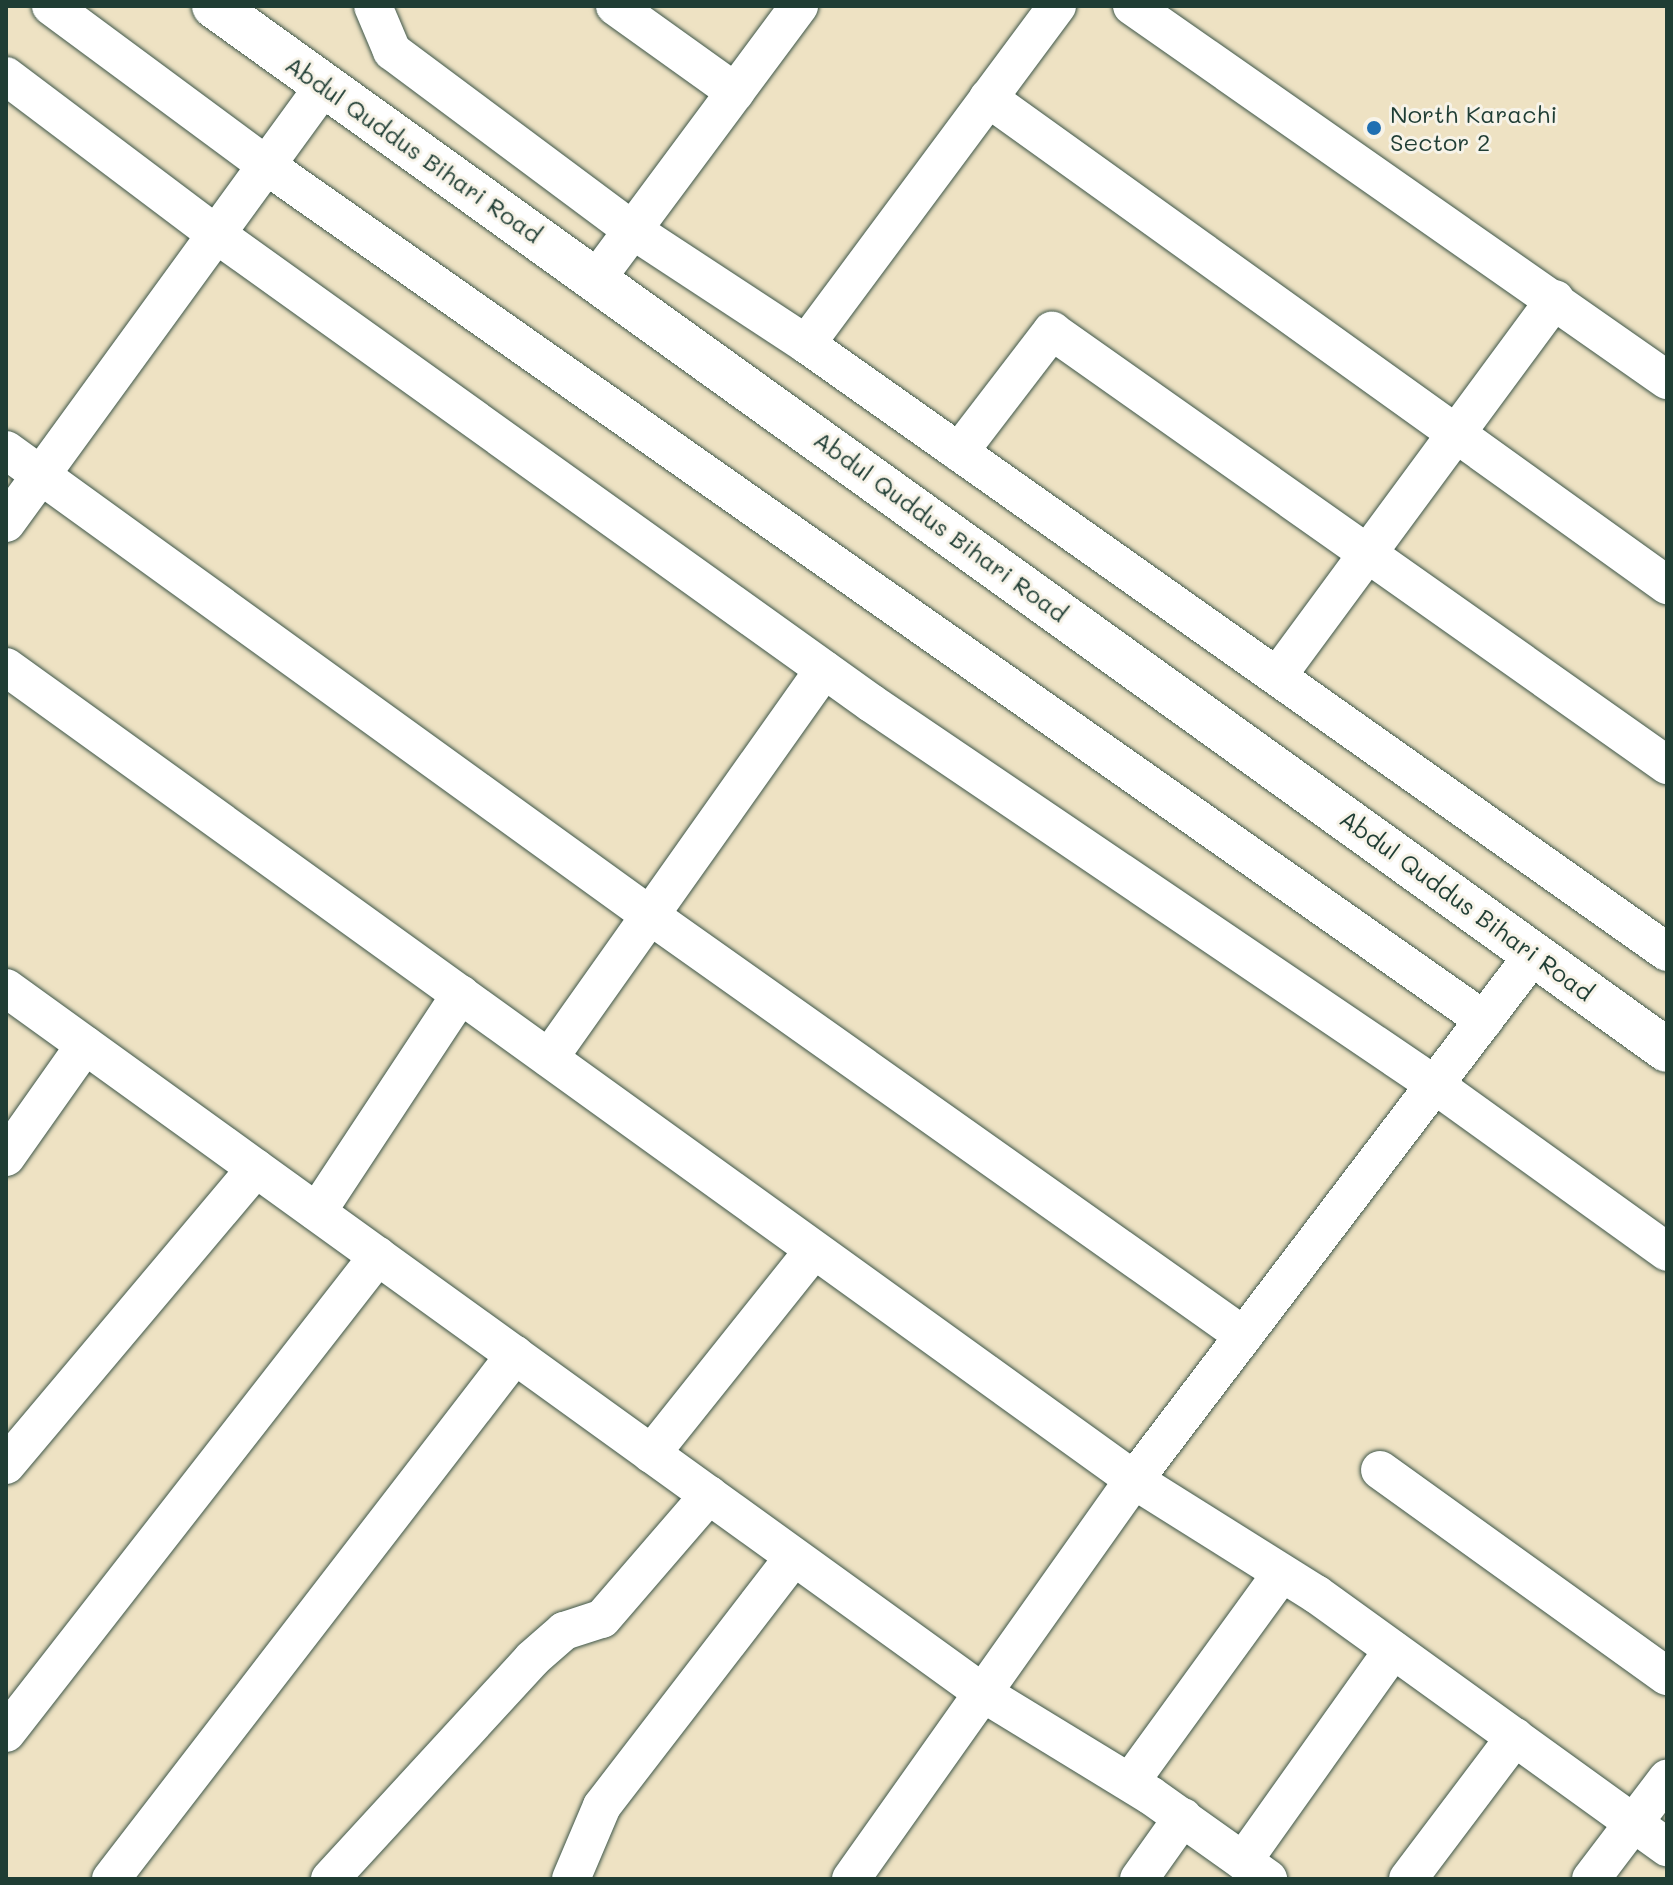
<!DOCTYPE html>
<html>
<head>
<meta charset="utf-8">
<style>
  body { margin:0 }
  #map { position:relative; width:1673px; height:1885px; overflow:hidden; background:#eee2c3; font-family:Mali,sans-serif }
  div>[style] { position:absolute }
  [style*='--x'] { left:calc(var(--x)*1px); top:calc(var(--y)*1px); width:calc(var(--w)*1px); rotate:calc(var(--a)*1deg) }
  .roads { filter:drop-shadow(0 0 2px #3e5649) drop-shadow(0 0 2px #3e5649) }
  .minor>* { height:38px; margin:-19px; padding:0 19px; transform-origin:19px; border-radius:19px; background:#fff }
  .major>* { height:44px; margin:-22px; padding:0 22px; transform-origin:22px; border-radius:22px; background:#fff }
  .dots>* { width:22px; height:22px; translate:-50% -50%; box-sizing:border-box; border:4px solid #f7f3e8; border-radius:50% }
  span { translate:-50% -50%; white-space:nowrap; text-align:center; line-height:1.15; -webkit-text-stroke:6px #f7f3e8; paint-order:stroke }
  .poi-label { font-size:24px; color:#1f3d34 }
  .left { translate:0 -50%; text-align:left }
  .street-label { font-size:24px; color:#1f3d34 }
  .frame { position:absolute; inset:0; border:8px solid #1f3d34; pointer-events:none }
</style>
</head>
<body>
<div id="map">
  <div class="roads">
    <div class="minor">
      <i style="--x:51;--y:6;--w:269;--a:36.5"></i>
      <i style="--x:267;--y:166;--w:1487;--a:35.06"></i>
      <i style="--x:373;--y:6;--w:49;--a:67.1"></i>
      <i style="--x:392;--y:51;--w:298;--a:36.7"></i>
      <i style="--x:631;--y:229;--w:209;--a:33.3"></i>
      <i style="--x:806;--y:344;--w:1054;--a:35.23"></i>
      <i style="--x:615;--y:6;--w:148;--a:35.6"></i>
      <i style="--x:1132;--y:6;--w:653;--a:34.96"></i>
      <i style="--x:6;--y:76;--w:263;--a:37"></i>
      <i style="--x:216;--y:234;--w:806;--a:35.6"></i>
      <i style="--x:871;--y:703;--w:681;--a:34.11"></i>
      <i style="--x:1435;--y:1085;--w:286;--a:35.7"></i>
      <i style="--x:988;--y:98;--w:836;--a:35.65"></i>
      <i style="--x:597;--y:278;--w:339;--a:-53.4"></i>
      <i style="--x:806;--y:344;--w:421;--a:-53.4"></i>
      <i style="--x:6;--y:450;--w:792;--a:35.86"></i>
      <i style="--x:648;--y:914;--w:730;--a:35.3"></i>
      <i style="--x:959;--y:452;--w:153;--a:-52.5"></i>
      <i style="--x:1052;--y:331;--w:753;--a:35.21"></i>
      <i style="--x:6;--y:523;--w:540;--a:-53.96"></i>
      <i style="--x:6;--y:667;--w:1390;--a:35.78"></i>
      <i style="--x:1134;--y:1480;--w:215;--a:32.1"></i>
      <i style="--x:1316;--y:1594;--w:433;--a:35.8"></i>
      <i style="--x:1278;--y:675;--w:467;--a:-53.6"></i>
      <i style="--x:6;--y:988;--w:1208;--a:35.81"></i>
      <i style="--x:986;--y:1695;--w:192;--a:31.4"></i>
      <i style="--x:1150;--y:1795;--w:145;--a:35.4"></i>
      <i style="--x:549;--y:1058;--w:476;--a:-54.7"></i>
      <i style="--x:6;--y:1157;--w:137;--a:-54.8"></i>
      <i style="--x:317;--y:1212;--w:261;--a:-56.6"></i>
      <i style="--x:651;--y:1454;--w:261;--a:-51.4"></i>
      <i style="--x:6;--y:1465;--w:388;--a:-49.9"></i>
      <i style="--x:1380;--y:1470;--w:353;--a:35.7"></i>
      <i style="--x:6;--y:1733;--w:605;--a:-52.05"></i>
      <i style="--x:1130;--y:1782;--w:258;--a:-54"></i>
      <i style="--x:1243;--y:1861;--w:259;--a:-54.6"></i>
      <i style="--x:111;--y:1879;--w:662;--a:-52.37"></i>
      <i style="--x:330;--y:1879;--w:299;--a:-47.4"></i>
      <i style="--x:532;--y:1659;--w:43;--a:-41.2"></i>
      <i style="--x:564;--y:1631;--w:40;--a:-18"></i>
      <i style="--x:602;--y:1619;--w:164;--a:-49.2"></i>
      <i style="--x:571;--y:1879;--w:79;--a:-67"></i>
      <i style="--x:602;--y:1806;--w:314;--a:-52.4"></i>
      <i style="--x:851;--y:1879;--w:489;--a:-54.7"></i>
      <i style="--x:1134;--y:1480;--w:661;--a:-52.75"></i>
      <i style="--x:1139;--y:1879;--w:76;--a:-54.6"></i>
      <i style="--x:1408;--y:1879;--w:178;--a:-53"></i>
      <i style="--x:1591;--y:1879;--w:126;--a:-52.8"></i>
    </div>
    <div class="major">
      <i style="--x:214;--y:6;--w:1789;--a:35.7"></i>
    </div>
  </div>
  <div class="dots">
    <i style="left:1374px;top:128px;background:#1f6fb2"></i>
  </div>
  <div class="poi-label">
    <span class="left" style="left:1390px;top:128px">North Karachi<br>Sector 2</span>
  </div>
  <div class="street-label">
    <span style="left:414px;top:149px;rotate:35deg">Abdul Quddus Bihari Road</span>
    <span style="left:941px;top:526px;rotate:36deg">Abdul Quddus Bihari Road</span>
    <span style="left:1467px;top:905px;rotate:36deg">Abdul Quddus Bihari Road</span>
  </div>
  <div class="frame"></div>
</div>
</body>
</html>
